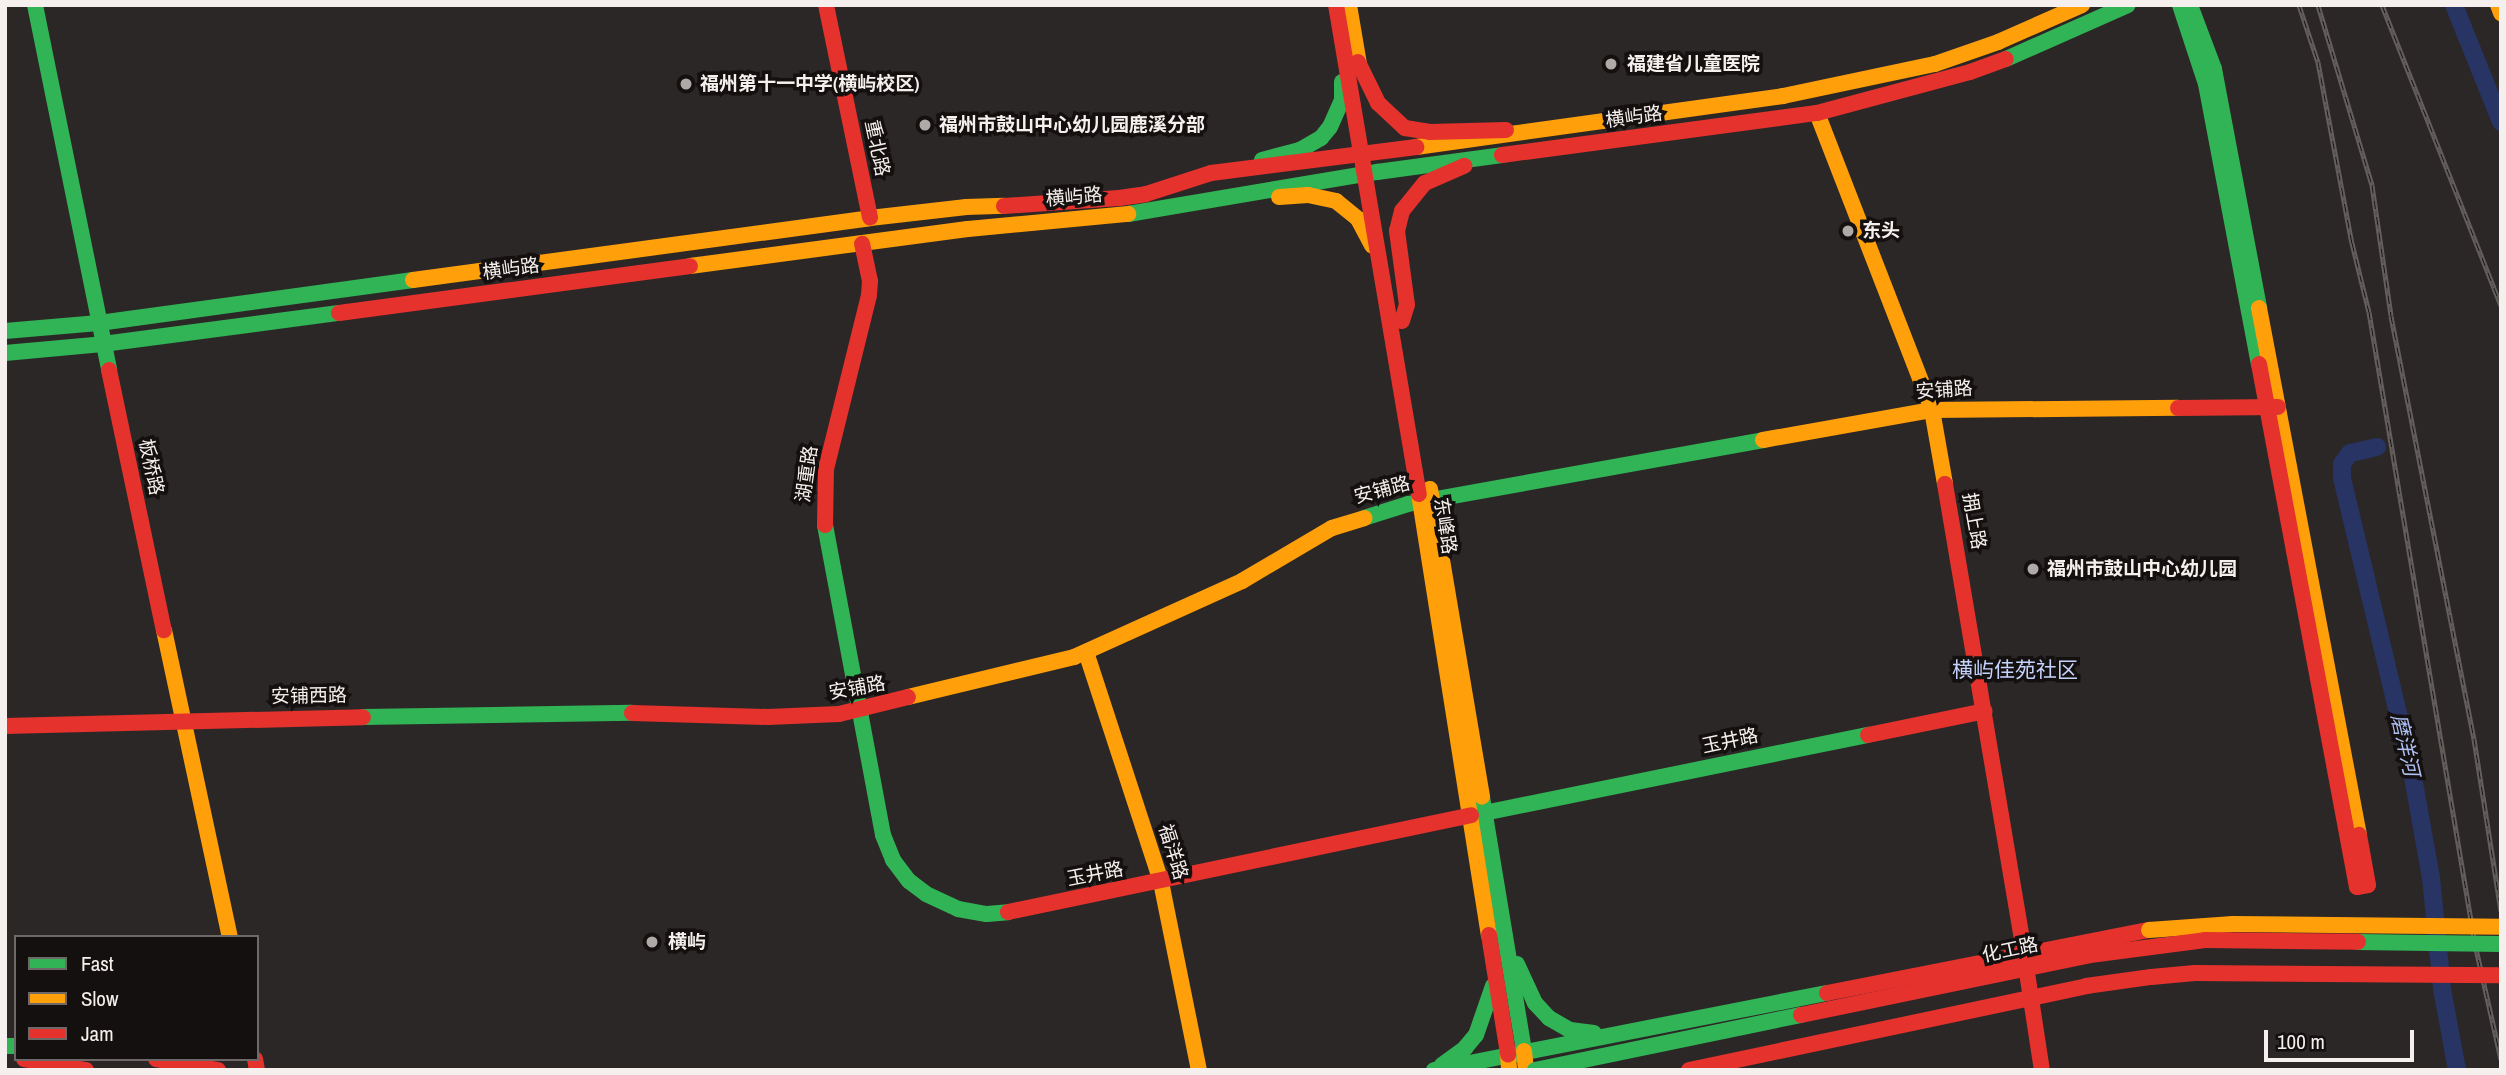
<!DOCTYPE html>
<html>
<head>
<meta charset="utf-8">
<style>
  body { margin:0 }
  #map { position:relative; width:2506px; height:1075px; overflow:hidden; background:#2c2727; font-family:"Archivo Narrow","Noto Sans SC",sans-serif }
  div>[style] { position:absolute }
  [style*='--x'] { left:calc(var(--x)*1px); top:calc(var(--y)*1px); width:calc(var(--w)*1px); rotate:calc(var(--a)*1deg) }
  .river>* { height:18px; margin:-9px; padding:0 9px; transform-origin:9px; border-radius:9px; background:#273464 }
  .fast>* { height:16px; margin:-8px; padding:0 8px; transform-origin:8px; border-radius:8px; background:#30b455 }
  .slow>* { height:16px; margin:-8px; padding:0 8px; transform-origin:8px; border-radius:8px; background:#ff9f0a }
  .jam>* { height:16px; margin:-8px; padding:0 8px; transform-origin:8px; border-radius:8px; background:#e5322d }
  .rail>* { height:5px; margin-top:-2.5px; transform-origin:0; background:repeating-linear-gradient(90deg,#14100f 0 8px,#645e5d 0 16px); box-sizing:border-box; border-block:2px solid #645e5d }
  .fast-bridge>* { height:16px; margin:-8px; padding:0 8px; transform-origin:8px; border-radius:8px; background:#30b455 }
  .slow-bridge>* { height:16px; margin:-8px; padding:0 8px; transform-origin:8px; border-radius:8px; background:#ff9f0a }
  .jam-bridge>* { height:16px; margin:-8px; padding:0 8px; transform-origin:8px; border-radius:8px; background:#e5322d }
  .dots>* { width:19px; height:19px; translate:-50% -50%; box-sizing:border-box; border:4px solid #14100f; border-radius:50% }
  span { translate:-50% -50%; white-space:nowrap; text-align:center; line-height:1.15; -webkit-text-stroke:7px #14100f; paint-order:stroke }
  .poi-label { font-size:19px; color:#f5efed; font-weight:700 }
  .left { translate:0 -50%; text-align:left }
  .street-label { font-size:19px; color:#f5efed }
  .neighbourhood-label { font-size:21px; color:#c4d3fc }
  .water-label { font-size:21px; color:#adbff1; font-style:italic }
  .frame { position:absolute; inset:0; border:7px solid #f5efed; pointer-events:none }
  .legend { position:absolute; left:14px; top:935px; width:245px; height:126px; box-sizing:border-box; background:#14100f; border:2px solid #6e6968; margin:0; padding:9px 12px; list-style:none; font-size:21px; color:#f5efed }
  .legend li { display:flex; align-items:center; gap:14px; height:35px }
  .legend b { width:35px; border:2px solid #6e6968 }
  .scale { position:absolute; left:2264px; top:1030px; width:150px; height:32px; box-sizing:border-box; border:4px solid #f5efed; border-top:0; padding-left:9px; font-size:21px; line-height:24px; white-space:nowrap; color:#f5efed; -webkit-text-stroke:5px #14100f; paint-order:stroke }
</style>
</head>
<body>
<div id="map">
  <div class="river">
    <i style="--x:2454;--y:5;--w:126;--a:68.1"></i>
    <i style="--x:2377;--y:447;--w:28;--a:167"></i>
    <i style="--x:2350;--y:453;--w:14;--a:126"></i>
    <i style="--x:2342;--y:464;--w:14;--a:90"></i>
    <i style="--x:2342;--y:478;--w:307;--a:76.6"></i>
    <i style="--x:2413;--y:777;--w:103;--a:79.9"></i>
    <i style="--x:2431;--y:878;--w:112;--a:84.3"></i>
    <i style="--x:2442;--y:989;--w:82;--a:79.5"></i>
  </div>
  <div class="fast">
    <i style="--x:35;--y:5;--w:372;--a:78.5"></i>
    <i style="--x:2180;--y:5;--w:83;--a:71.8"></i>
    <i style="--x:2206;--y:84;--w:285;--a:79.3"></i>
    <i style="--x:2190;--y:5;--w:68;--a:69.4"></i>
    <i style="--x:2214;--y:69;--w:243;--a:79.3"></i>
    <i style="--x:2006;--y:59;--w:133;--a:-23.9"></i>
    <i style="--x:1262;--y:160;--w:39;--a:-15"></i>
    <i style="--x:1300;--y:150;--w:24;--a:-30"></i>
    <i style="--x:1321;--y:138;--w:14;--a:-51"></i>
    <i style="--x:1330;--y:127;--w:30;--a:-66"></i>
    <i style="--x:1342;--y:100;--w:18;--a:-90"></i>
    <i style="--x:1128;--y:214;--w:253;--a:-9.6"></i>
    <i style="--x:1377;--y:172;--w:126;--a:-7.7"></i>
    <i style="--x:5;--y:331;--w:94;--a:-4.9"></i>
    <i style="--x:99;--y:323;--w:317;--a:-7.8"></i>
    <i style="--x:5;--y:353;--w:98;--a:-5.2"></i>
    <i style="--x:103;--y:344;--w:238;--a:-7.5"></i>
    <i style="--x:1364;--y:518;--w:46;--a:-17.7"></i>
    <i style="--x:1408;--y:504;--w:361;--a:-10.2"></i>
    <i style="--x:825;--y:525;--w:315;--a:79.4"></i>
    <i style="--x:883;--y:835;--w:27;--a:68"></i>
    <i style="--x:893;--y:860;--w:26;--a:53"></i>
    <i style="--x:909;--y:881;--w:21;--a:37"></i>
    <i style="--x:926;--y:894;--w:35;--a:25"></i>
    <i style="--x:958;--y:909;--w:29;--a:10"></i>
    <i style="--x:987;--y:914;--w:21;--a:-5"></i>
    <i style="--x:363;--y:717;--w:269;--a:-0.9"></i>
    <i style="--x:1482;--y:797;--w:257;--a:80.6"></i>
    <i style="--x:1484;--y:813;--w:392;--a:-11.5"></i>
    <i style="--x:1517;--y:964;--w:43;--a:65.2"></i>
    <i style="--x:1535;--y:1003;--w:21;--a:47"></i>
    <i style="--x:1549;--y:1018;--w:24;--a:30"></i>
    <i style="--x:1570;--y:1030;--w:24;--a:7"></i>
    <i style="--x:5;--y:1046;--w:11;--a:0"></i>
    <i style="--x:1442;--y:1065;--w:29;--a:-36"></i>
    <i style="--x:1465;--y:1048;--w:17;--a:-50"></i>
    <i style="--x:1476;--y:1035;--w:52;--a:-70.9"></i>
    <i style="--x:1434;--y:1070;--w:400;--a:-11.1"></i>
  </div>
  <div class="slow">
    <i style="--x:1349;--y:5;--w:60;--a:80.4"></i>
    <i style="--x:2498;--y:5;--w:9;--a:69"></i>
    <i style="--x:1817;--y:113;--w:318;--a:68.8"></i>
    <i style="--x:1932;--y:410;--w:75;--a:80"></i>
    <i style="--x:1416;--y:147;--w:371;--a:-7.9"></i>
    <i style="--x:1783;--y:96;--w:155;--a:-11.9"></i>
    <i style="--x:1935;--y:64;--w:67;--a:-19.2"></i>
    <i style="--x:1998;--y:42;--w:92;--a:-23.8"></i>
    <i style="--x:1279;--y:197;--w:29;--a:-4"></i>
    <i style="--x:1308;--y:195;--w:29;--a:12"></i>
    <i style="--x:1336;--y:201;--w:28;--a:39"></i>
    <i style="--x:1358;--y:219;--w:30;--a:62"></i>
    <i style="--x:690;--y:266;--w:280;--a:-7.6"></i>
    <i style="--x:968;--y:229;--w:161;--a:-5.4"></i>
    <i style="--x:413;--y:280;--w:461;--a:-7.7"></i>
    <i style="--x:870;--y:218;--w:97;--a:-6.5"></i>
    <i style="--x:966;--y:207;--w:38;--a:-2"></i>
    <i style="--x:2259;--y:308;--w:536;--a:79.26"></i>
    <i style="--x:1763;--y:440;--w:172;--a:-10.1"></i>
    <i style="--x:1932;--y:410;--w:246;--a:-0.5"></i>
    <i style="--x:1430;--y:489;--w:312;--a:80.4"></i>
    <i style="--x:1419;--y:494;--w:447;--a:81"></i>
    <i style="--x:164;--y:630;--w:314;--a:77.9"></i>
    <i style="--x:1086;--y:652;--w:242;--a:71.9"></i>
    <i style="--x:1161;--y:882;--w:192;--a:78.6"></i>
    <i style="--x:908;--y:697;--w:171;--a:-13.5"></i>
    <i style="--x:1074;--y:657;--w:184;--a:-24.3"></i>
    <i style="--x:1242;--y:581;--w:104;--a:-30.5"></i>
    <i style="--x:1332;--y:528;--w:34;--a:-17"></i>
    <i style="--x:1524;--y:1051;--w:19;--a:84"></i>
    <i style="--x:1508;--y:1054;--w:16;--a:86"></i>
  </div>
  <div class="jam">
    <i style="--x:826;--y:5;--w:217;--a:78.3"></i>
    <i style="--x:1336;--y:5;--w:496;--a:80.4"></i>
    <i style="--x:1358;--y:62;--w:46;--a:64"></i>
    <i style="--x:1378;--y:103;--w:37;--a:43"></i>
    <i style="--x:1405;--y:128;--w:25;--a:9"></i>
    <i style="--x:1430;--y:132;--w:76;--a:-1.5"></i>
    <i style="--x:1502;--y:155;--w:318;--a:-7.6"></i>
    <i style="--x:1817;--y:113;--w:158;--a:-15"></i>
    <i style="--x:1970;--y:72;--w:38;--a:-20"></i>
    <i style="--x:1004;--y:206;--w:115;--a:-4"></i>
    <i style="--x:1119;--y:198;--w:27;--a:-8"></i>
    <i style="--x:1146;--y:194;--w:68;--a:-17.9"></i>
    <i style="--x:1211;--y:173;--w:207;--a:-7.2"></i>
    <i style="--x:339;--y:313;--w:354;--a:-7.6"></i>
    <i style="--x:1402;--y:321;--w:17;--a:-73"></i>
    <i style="--x:1407;--y:305;--w:75;--a:-97.7"></i>
    <i style="--x:1397;--y:231;--w:21;--a:-76"></i>
    <i style="--x:1402;--y:211;--w:36;--a:-51"></i>
    <i style="--x:1425;--y:183;--w:43;--a:-23.6"></i>
    <i style="--x:2259;--y:364;--w:532;--a:79.39"></i>
    <i style="--x:2357;--y:887;--w:11;--a:-10"></i>
    <i style="--x:2368;--y:885;--w:51;--a:-100.2"></i>
    <i style="--x:109;--y:370;--w:266;--a:78.1"></i>
    <i style="--x:2178;--y:408;--w:100;--a:-0.6"></i>
    <i style="--x:1945;--y:484;--w:476;--a:80.4"></i>
    <i style="--x:825;--y:525;--w:56;--a:-89"></i>
    <i style="--x:826;--y:469;--w:179;--a:-76.1"></i>
    <i style="--x:869;--y:295;--w:14;--a:-86"></i>
    <i style="--x:870;--y:281;--w:38;--a:-102"></i>
    <i style="--x:632;--y:713;--w:136;--a:1.7"></i>
    <i style="--x:768;--y:717;--w:71;--a:-2.4"></i>
    <i style="--x:839;--y:714;--w:71;--a:-13.8"></i>
    <i style="--x:5;--y:726;--w:358;--a:-1.4"></i>
    <i style="--x:1868;--y:735;--w:119;--a:-11.6"></i>
    <i style="--x:1008;--y:912;--w:473;--a:-11.8"></i>
    <i style="--x:1489;--y:935;--w:121;--a:80.9"></i>
    <i style="--x:2024;--y:953;--w:118;--a:81.3"></i>
    <i style="--x:1827;--y:993;--w:328;--a:-11.1"></i>
    <i style="--x:24;--y:1059;--w:63;--a:10.1"></i>
    <i style="--x:156;--y:1059;--w:63;--a:10.1"></i>
    <i style="--x:255;--y:1059;--w:11;--a:80"></i>
    <i style="--x:1689;--y:1070;--w:406;--a:-11.9"></i>
    <i style="--x:2086;--y:986;--w:66;--a:-7.9"></i>
  </div>
  <div class="rail">
    <i style="--x:2299;--y:5;--w:60;--a:71.6"></i>
    <i style="--x:2318;--y:62;--w:184;--a:79.4"></i>
    <i style="--x:2352;--y:243;--w:71;--a:76.2"></i>
    <i style="--x:2369;--y:312;--w:641;--a:80.48"></i>
    <i style="--x:2475;--y:944;--w:118;--a:77.3"></i>
    <i style="--x:2318;--y:5;--w:188;--a:73.3"></i>
    <i style="--x:2372;--y:185;--w:132;--a:81.7"></i>
    <i style="--x:2391;--y:316;--w:431;--a:78.9"></i>
    <i style="--x:2474;--y:739;--w:174;--a:81.1"></i>
    <i style="--x:2382;--y:5;--w:323;--a:68.4"></i>
  </div>
  <div class="fast-bridge">
    <i style="--x:2358;--y:942;--w:143;--a:0.8"></i>
    <i style="--x:1535;--y:1070;--w:272;--a:-11.7"></i>
  </div>
  <div class="slow-bridge">
    <i style="--x:2149;--y:930;--w:84;--a:-4.1"></i>
    <i style="--x:2233;--y:924;--w:268;--a:0.6"></i>
  </div>
  <div class="jam-bridge">
    <i style="--x:2151;--y:977;--w:44;--a:-5.2"></i>
    <i style="--x:2195;--y:973;--w:306;--a:0.4"></i>
    <i style="--x:1801;--y:1015;--w:295;--a:-11.7"></i>
    <i style="--x:2090;--y:955;--w:116;--a:-7.4"></i>
    <i style="--x:2205;--y:940;--w:153;--a:0.7"></i>
  </div>
  <div class="dots">
    <i style="left:1611px;top:64px;background:#afa9a8"></i>
    <i style="left:686px;top:84px;background:#afa9a8"></i>
    <i style="left:925px;top:125px;background:#afa9a8"></i>
    <i style="left:1848px;top:231px;background:#afa9a8"></i>
    <i style="left:2033px;top:569px;background:#afa9a8"></i>
    <i style="left:652px;top:942px;background:#afa9a8"></i>
  </div>
  <div class="poi-label">
    <span class="left" style="left:1627px;top:64px">福建省儿童医院</span>
    <span class="left" style="left:700px;top:84px">福州第十一中学(横屿校区)</span>
    <span class="left" style="left:939px;top:125px">福州市鼓山中心幼儿园鹿溪分部</span>
    <span class="left" style="left:1862px;top:231px">东头</span>
    <span class="left" style="left:2047px;top:569px">福州市鼓山中心幼儿园</span>
    <span class="left" style="left:668px;top:942px">横屿</span>
  </div>
  <div class="street-label">
    <span style="left:1634px;top:117px;rotate:-8deg">横屿路</span>
    <span style="left:877px;top:148px;rotate:78deg">重北路</span>
    <span style="left:1074px;top:197px;rotate:-5deg">横屿路</span>
    <span style="left:511px;top:269px;rotate:-8deg">横屿路</span>
    <span style="left:1944px;top:390px;rotate:-4deg">安铺路</span>
    <span style="left:151px;top:467px;rotate:78deg">板桥路</span>
    <span style="left:807px;top:474px;rotate:-82deg">湖重路</span>
    <span style="left:1382px;top:490px;rotate:-15deg">安铺路</span>
    <span style="left:1974px;top:521px;rotate:80deg">拥上路</span>
    <span style="left:1445px;top:526px;rotate:81deg">东峰路</span>
    <span style="left:857px;top:688px;rotate:-10deg">安铺路</span>
    <span style="left:309px;top:696px;rotate:-1deg">安铺西路</span>
    <span style="left:1730px;top:741px;rotate:-12deg">玉井路</span>
    <span style="left:1173px;top:852px;rotate:73deg">福洋路</span>
    <span style="left:1095px;top:874px;rotate:-11deg">玉井路</span>
    <span style="left:2010px;top:950px;rotate:-12deg">化工路</span>
  </div>
  <div class="neighbourhood-label">
    <span style="left:2015px;top:670px">横屿佳苑社区</span>
  </div>
  <div class="water-label">
    <span style="left:2405px;top:745px;rotate:77deg">磨洋河</span>
  </div>
  <div class="frame"></div>
  <ul class="legend">
  <li><b style="height:9px;background:#30b455"></b>Fast</li>
  <li><b style="height:9px;background:#ff9f0a"></b>Slow</li>
  <li><b style="height:9px;background:#e5322d"></b>Jam</li>
  </ul>
  <div class="scale">100 m</div>
</div>
</body>
</html>
